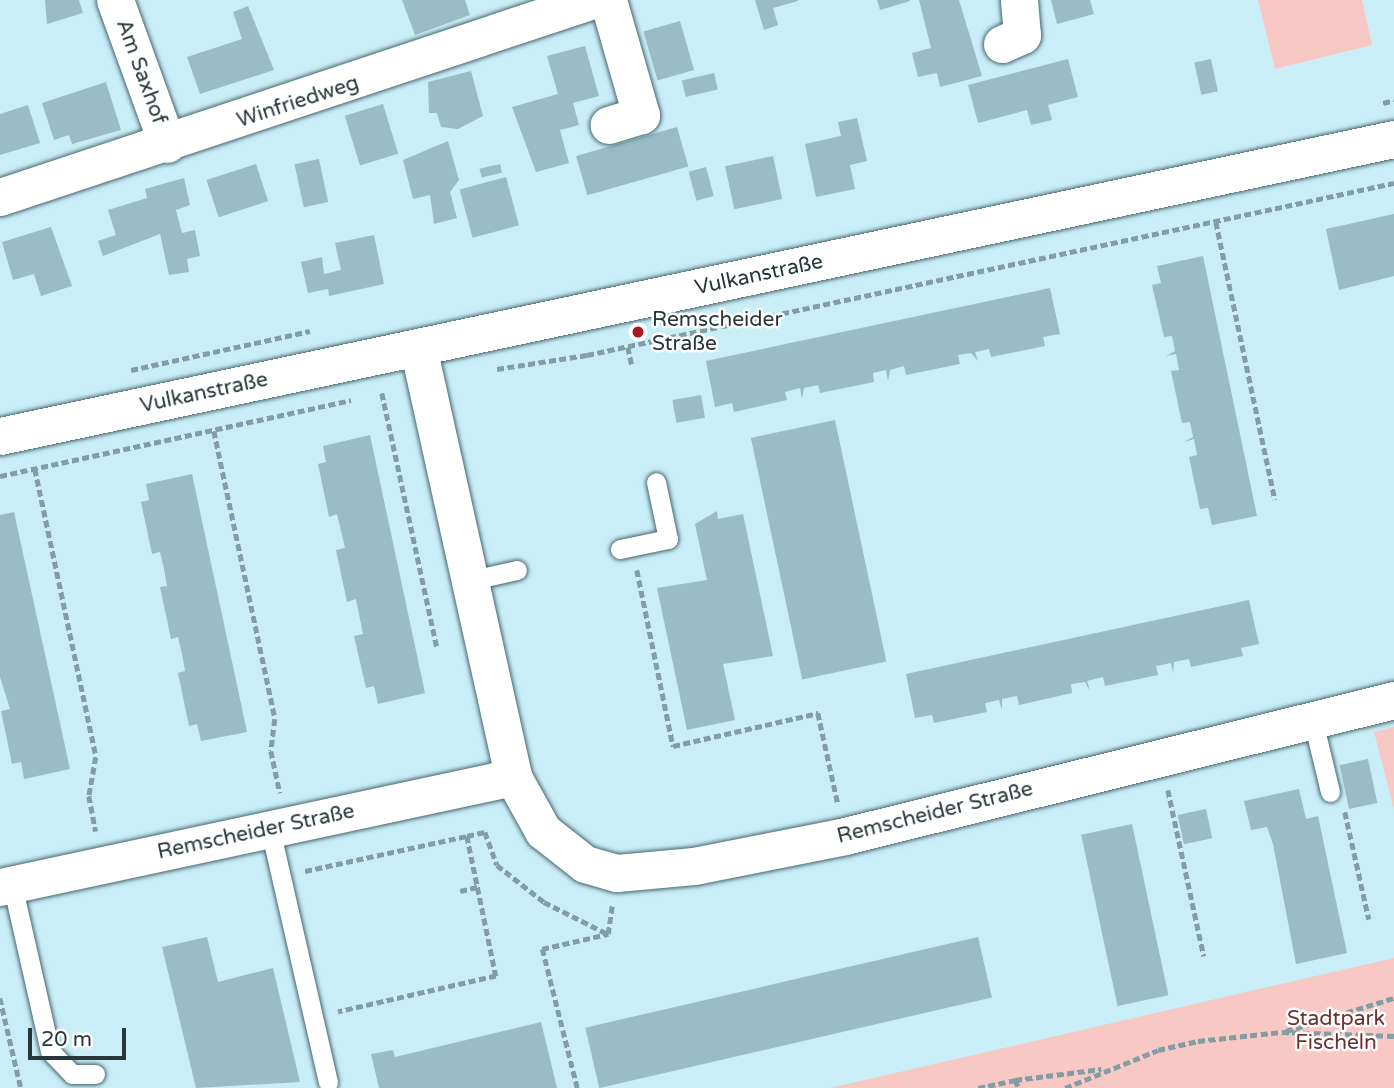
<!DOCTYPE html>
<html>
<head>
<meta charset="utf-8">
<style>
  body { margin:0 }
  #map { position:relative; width:1394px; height:1088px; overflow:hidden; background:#caeef8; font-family:"Varela Round",sans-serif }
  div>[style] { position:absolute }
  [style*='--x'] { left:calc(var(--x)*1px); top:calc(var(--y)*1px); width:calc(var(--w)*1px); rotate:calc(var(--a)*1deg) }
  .green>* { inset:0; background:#f7c8c4 }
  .building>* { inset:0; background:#99bcc5; transform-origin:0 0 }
  .path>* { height:4.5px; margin-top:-2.25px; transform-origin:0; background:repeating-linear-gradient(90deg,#839da5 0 7px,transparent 0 10.5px) }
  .roads { filter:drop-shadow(0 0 2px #46666f) drop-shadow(0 0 2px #46666f) }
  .service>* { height:19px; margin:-9.5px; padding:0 9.5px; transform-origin:9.5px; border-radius:9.5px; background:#fff }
  .minor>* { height:37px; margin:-18.5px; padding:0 18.5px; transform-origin:18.5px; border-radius:18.5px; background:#fff }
  .dots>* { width:19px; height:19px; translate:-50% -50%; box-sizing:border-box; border:4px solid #fff; border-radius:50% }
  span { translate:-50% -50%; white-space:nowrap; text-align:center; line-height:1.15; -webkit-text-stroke:5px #fff; paint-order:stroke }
  .street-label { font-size:21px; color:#28363a }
  .poi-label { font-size:21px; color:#28363a }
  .left { translate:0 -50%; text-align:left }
  .park-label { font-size:21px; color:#6e302d }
  .scale { position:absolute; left:28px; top:1028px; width:98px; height:32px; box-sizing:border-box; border:4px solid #28363a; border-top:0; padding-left:9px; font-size:21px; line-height:24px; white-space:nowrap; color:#28363a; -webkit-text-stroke:5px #fff; paint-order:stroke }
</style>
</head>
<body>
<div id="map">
  <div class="green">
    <i style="clip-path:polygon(1258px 0,1362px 0,1372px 45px,1275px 69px)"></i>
    <i style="clip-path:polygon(1394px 727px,1394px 809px,1374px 732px)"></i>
    <i style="clip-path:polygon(1394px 958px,1394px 1088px,830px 1088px)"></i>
  </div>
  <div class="building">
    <i style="clip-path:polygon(45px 0,79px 0,83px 13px,47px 24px)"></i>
    <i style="clip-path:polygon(402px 0,465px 0,470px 15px,415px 35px)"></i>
    <i style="clip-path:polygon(755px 0,798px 0,798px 1px,773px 8px,778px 25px,764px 30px)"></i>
    <i style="clip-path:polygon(877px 0,910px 0,910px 1px,880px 10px)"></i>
    <i style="clip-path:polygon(919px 0,959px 0,982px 76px,940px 87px,937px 73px,918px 77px,912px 53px,931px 48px)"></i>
    <i style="clip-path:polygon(1051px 0,1090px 0,1094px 14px,1057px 24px)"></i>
    <i style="clip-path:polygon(248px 6px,274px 70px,200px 94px,187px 57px,242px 39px,233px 12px)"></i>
    <i style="left:680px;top:21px;width:51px;height:38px;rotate:74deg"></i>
    <i style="clip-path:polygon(585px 46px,599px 96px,573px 103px,579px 125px,560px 130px,569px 163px,536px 172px,512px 107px,558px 94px,547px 56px)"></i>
    <i style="clip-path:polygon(1068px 59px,1078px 97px,1048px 105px,1052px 120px,1031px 125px,1027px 110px,978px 123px,968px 85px)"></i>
    <i style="left:1211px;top:59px;width:33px;height:17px;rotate:78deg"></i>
    <i style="clip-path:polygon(471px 71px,483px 116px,458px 129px,441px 127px,437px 113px,429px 113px,428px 82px)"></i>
    <i style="left:714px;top:73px;width:17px;height:33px;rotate:77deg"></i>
    <i style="clip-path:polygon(106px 82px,121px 130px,72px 144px,69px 135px,54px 140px,42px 103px)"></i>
    <i style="left:383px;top:104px;width:52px;height:40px;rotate:73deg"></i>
    <i style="clip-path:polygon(28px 105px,40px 143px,0 155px,0 114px)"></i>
    <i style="clip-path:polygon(857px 118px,867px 161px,850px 165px,855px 189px,816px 197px,805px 144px,841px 136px,838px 122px)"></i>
    <i style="left:677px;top:127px;width:41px;height:105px;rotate:74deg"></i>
    <i style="clip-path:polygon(448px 141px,459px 180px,450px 192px,457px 218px,434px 224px,430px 195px,413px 199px,403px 160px)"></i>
    <i style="left:773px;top:156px;width:44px;height:49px;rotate:78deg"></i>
    <i style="left:319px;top:159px;width:44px;height:25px;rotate:78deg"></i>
    <i style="left:256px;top:164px;width:39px;height:52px;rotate:72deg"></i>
    <i style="left:500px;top:164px;width:9px;height:21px;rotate:77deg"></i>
    <i style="left:706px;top:167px;width:30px;height:18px;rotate:75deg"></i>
    <i style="left:506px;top:177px;width:50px;height:48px;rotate:75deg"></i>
    <i style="clip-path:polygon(184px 178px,190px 205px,176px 210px,182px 233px,195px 230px,200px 256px,187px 259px,189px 272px,169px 275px,160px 234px,103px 256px,98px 241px,116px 235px,108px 210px,147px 198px,145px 189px)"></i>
    <i style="clip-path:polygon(1394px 214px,1394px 276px,1339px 290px,1326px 229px)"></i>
    <i style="clip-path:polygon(51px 227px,72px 286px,41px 296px,34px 274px,13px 280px,2px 242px)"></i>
    <i style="clip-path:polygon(374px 235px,384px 284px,329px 296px,328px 289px,308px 293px,301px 262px,322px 257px,324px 274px,341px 270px,335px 243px)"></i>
    <i style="clip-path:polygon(1203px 256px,1257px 516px,1212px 525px,1208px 508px,1200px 509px,1189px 457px,1197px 455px,1194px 439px,1184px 442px,1193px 437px,1190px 422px,1182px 423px,1171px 371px,1179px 370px,1176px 354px,1166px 356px,1175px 351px,1172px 336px,1164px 337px,1152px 285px,1161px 283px,1157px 266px)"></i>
    <i style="clip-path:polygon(1050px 288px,1060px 334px,1043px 337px,1045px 346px,991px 357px,989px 349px,975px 352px,978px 361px,971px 353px,958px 355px,960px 364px,906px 375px,904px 366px,890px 370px,888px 381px,886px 370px,873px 373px,874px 382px,820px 393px,818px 385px,804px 388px,802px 399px,800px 388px,785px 392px,787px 400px,734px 412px,732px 403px,715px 407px,706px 361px)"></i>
    <i style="left:701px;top:395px;width:23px;height:29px;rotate:80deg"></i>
    <i style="left:835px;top:420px;width:247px;height:86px;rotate:78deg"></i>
    <i style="clip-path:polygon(370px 435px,425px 693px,378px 704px,374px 686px,366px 688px,354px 636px,363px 634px,356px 599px,347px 602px,336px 550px,345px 548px,337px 514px,329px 517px,318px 464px,326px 462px,323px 446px)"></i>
    <i style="clip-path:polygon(192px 474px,247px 732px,201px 741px,197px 724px,189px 726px,178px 673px,185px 671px,182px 654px,178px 637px,171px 639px,160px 587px,167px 586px,164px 569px,160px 552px,152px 554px,141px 502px,149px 500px,146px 484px)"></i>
    <i style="clip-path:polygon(717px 511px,718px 519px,743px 514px,773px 656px,723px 664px,735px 720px,687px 730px,657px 588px,707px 580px,695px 524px)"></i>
    <i style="clip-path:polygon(14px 512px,70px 769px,24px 779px,21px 762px,12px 764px,1px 711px,10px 709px,0 677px,0 515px)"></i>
    <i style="clip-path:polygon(1249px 600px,1259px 644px,1241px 648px,1243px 656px,1191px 667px,1189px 659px,1174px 662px,1173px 673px,1171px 663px,1156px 666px,1158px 675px,1105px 686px,1103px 677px,1087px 681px,1090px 691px,1085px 682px,1071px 684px,1072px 693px,1019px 705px,1017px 696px,1002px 699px,1002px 710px,999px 700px,985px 703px,987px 712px,934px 723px,932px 715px,915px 718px,906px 674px)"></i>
    <i style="left:1368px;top:759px;width:45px;height:29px;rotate:78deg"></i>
    <i style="clip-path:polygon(1299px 789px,1306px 819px,1318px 816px,1347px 953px,1296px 964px,1273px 844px,1267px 827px,1251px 830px,1244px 801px)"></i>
    <i style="left:1206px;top:809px;width:30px;height:29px;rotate:78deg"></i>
    <i style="left:1132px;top:824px;width:175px;height:52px;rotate:78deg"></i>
    <i style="clip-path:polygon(207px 937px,218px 982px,273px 968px,300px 1082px,196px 1088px,162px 947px)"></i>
    <i style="left:978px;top:937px;width:62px;height:403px;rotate:77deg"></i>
    <i style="clip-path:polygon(541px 1022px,557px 1088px,379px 1088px,371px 1054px,393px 1050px,395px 1057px)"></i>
  </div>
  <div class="path">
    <i style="--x:1383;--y:103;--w:11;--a:-15"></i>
    <i style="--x:1216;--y:222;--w:284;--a:78"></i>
    <i style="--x:628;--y:347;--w:19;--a:78"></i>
    <i style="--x:497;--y:369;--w:91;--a:-8.8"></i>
    <i style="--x:587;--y:355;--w:825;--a:-12.03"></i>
    <i style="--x:131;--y:370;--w:183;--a:-12.3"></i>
    <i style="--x:382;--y:393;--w:261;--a:77.8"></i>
    <i style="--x:214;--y:431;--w:294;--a:78"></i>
    <i style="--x:275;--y:719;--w:32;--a:97"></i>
    <i style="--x:271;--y:751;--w:43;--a:77.9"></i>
    <i style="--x:35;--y:469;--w:294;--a:78"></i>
    <i style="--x:96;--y:757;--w:40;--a:100"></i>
    <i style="--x:89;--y:796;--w:36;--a:79"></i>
    <i style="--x:0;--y:476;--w:359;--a:-12.2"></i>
    <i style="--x:637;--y:570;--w:180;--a:78.4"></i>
    <i style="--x:673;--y:746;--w:149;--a:-12.8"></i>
    <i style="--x:818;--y:713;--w:93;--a:77.6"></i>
    <i style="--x:1168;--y:790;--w:170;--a:77.8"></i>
    <i style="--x:1345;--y:812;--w:110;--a:77.4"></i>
    <i style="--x:467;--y:836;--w:18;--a:-13"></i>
    <i style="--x:485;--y:832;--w:35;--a:70"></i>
    <i style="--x:497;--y:865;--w:60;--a:38.2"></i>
    <i style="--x:544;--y:902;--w:72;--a:26.6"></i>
    <i style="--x:305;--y:871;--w:166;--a:-12.2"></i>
    <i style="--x:467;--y:836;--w:143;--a:78.3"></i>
    <i style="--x:496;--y:976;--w:162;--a:167.2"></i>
    <i style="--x:460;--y:891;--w:18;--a:-13"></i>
    <i style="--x:0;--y:998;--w:92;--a:76.9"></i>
    <i style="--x:1286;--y:1031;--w:113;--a:-17"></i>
    <i style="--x:1015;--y:1080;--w:87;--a:-7.3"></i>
    <i style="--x:577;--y:1088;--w:143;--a:-104.1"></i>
    <i style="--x:542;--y:949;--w:68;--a:-12.8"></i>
    <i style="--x:608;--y:934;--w:29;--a:-82"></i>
    <i style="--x:978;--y:1088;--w:38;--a:-12"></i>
    <i style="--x:1015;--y:1080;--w:9;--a:63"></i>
    <i style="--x:1065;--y:1088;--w:100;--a:-22.2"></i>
    <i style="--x:1158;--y:1050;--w:41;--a:-12.7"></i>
    <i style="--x:1198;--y:1041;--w:84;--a:-6.1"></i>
    <i style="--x:1282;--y:1032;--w:112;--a:2"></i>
  </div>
  <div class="roads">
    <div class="service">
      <i style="--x:620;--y:549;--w:49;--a:-11.8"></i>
      <i style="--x:668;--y:539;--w:58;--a:-101.9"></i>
      <i style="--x:472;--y:580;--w:46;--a:-12.5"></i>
      <i style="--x:1313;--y:721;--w:73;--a:76.5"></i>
      <i style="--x:270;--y:829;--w:260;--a:77.1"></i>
      <i style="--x:12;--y:884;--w:171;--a:77.2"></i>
      <i style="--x:50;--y:1051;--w:32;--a:46"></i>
      <i style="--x:72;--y:1074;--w:23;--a:0"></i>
    </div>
    <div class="minor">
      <i style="--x:115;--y:0;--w:153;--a:70.1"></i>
      <i style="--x:608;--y:0;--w:120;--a:74"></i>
      <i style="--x:641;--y:115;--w:34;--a:163"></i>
      <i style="--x:1002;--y:44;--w:22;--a:-24"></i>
      <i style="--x:1022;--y:35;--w:35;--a:-95"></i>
      <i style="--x:0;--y:197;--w:625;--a:-18.38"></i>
      <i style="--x:418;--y:347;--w:440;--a:77.5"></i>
      <i style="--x:513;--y:777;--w:62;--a:60.9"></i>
      <i style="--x:543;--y:831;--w:53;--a:38.2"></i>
      <i style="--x:585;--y:864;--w:33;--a:16"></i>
      <i style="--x:617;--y:873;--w:77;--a:-5.2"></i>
      <i style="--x:694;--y:866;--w:154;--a:-11.2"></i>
      <i style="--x:845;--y:836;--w:566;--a:-13.91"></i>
      <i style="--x:0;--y:436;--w:1425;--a:-12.03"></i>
      <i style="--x:0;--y:887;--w:525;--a:-12.1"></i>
    </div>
  </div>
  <div class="dots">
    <i style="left:638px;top:332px;background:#ac1925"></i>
  </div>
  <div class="street-label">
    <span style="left:141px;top:72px;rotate:70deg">Am Saxhof</span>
    <span style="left:298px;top:102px;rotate:-18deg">Winfriedweg</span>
    <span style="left:759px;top:275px;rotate:-12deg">Vulkanstraße</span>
    <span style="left:204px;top:393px;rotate:-12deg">Vulkanstraße</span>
    <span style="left:935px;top:813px;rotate:-14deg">Remscheider Straße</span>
    <span style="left:256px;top:832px;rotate:-12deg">Remscheider Straße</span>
  </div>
  <div class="poi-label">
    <span class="left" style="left:652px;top:332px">Remscheider<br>Straße</span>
  </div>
  <div class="park-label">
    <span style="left:1336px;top:1031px">Stadtpark<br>Fischeln</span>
  </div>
  <div class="scale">20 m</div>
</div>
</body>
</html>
